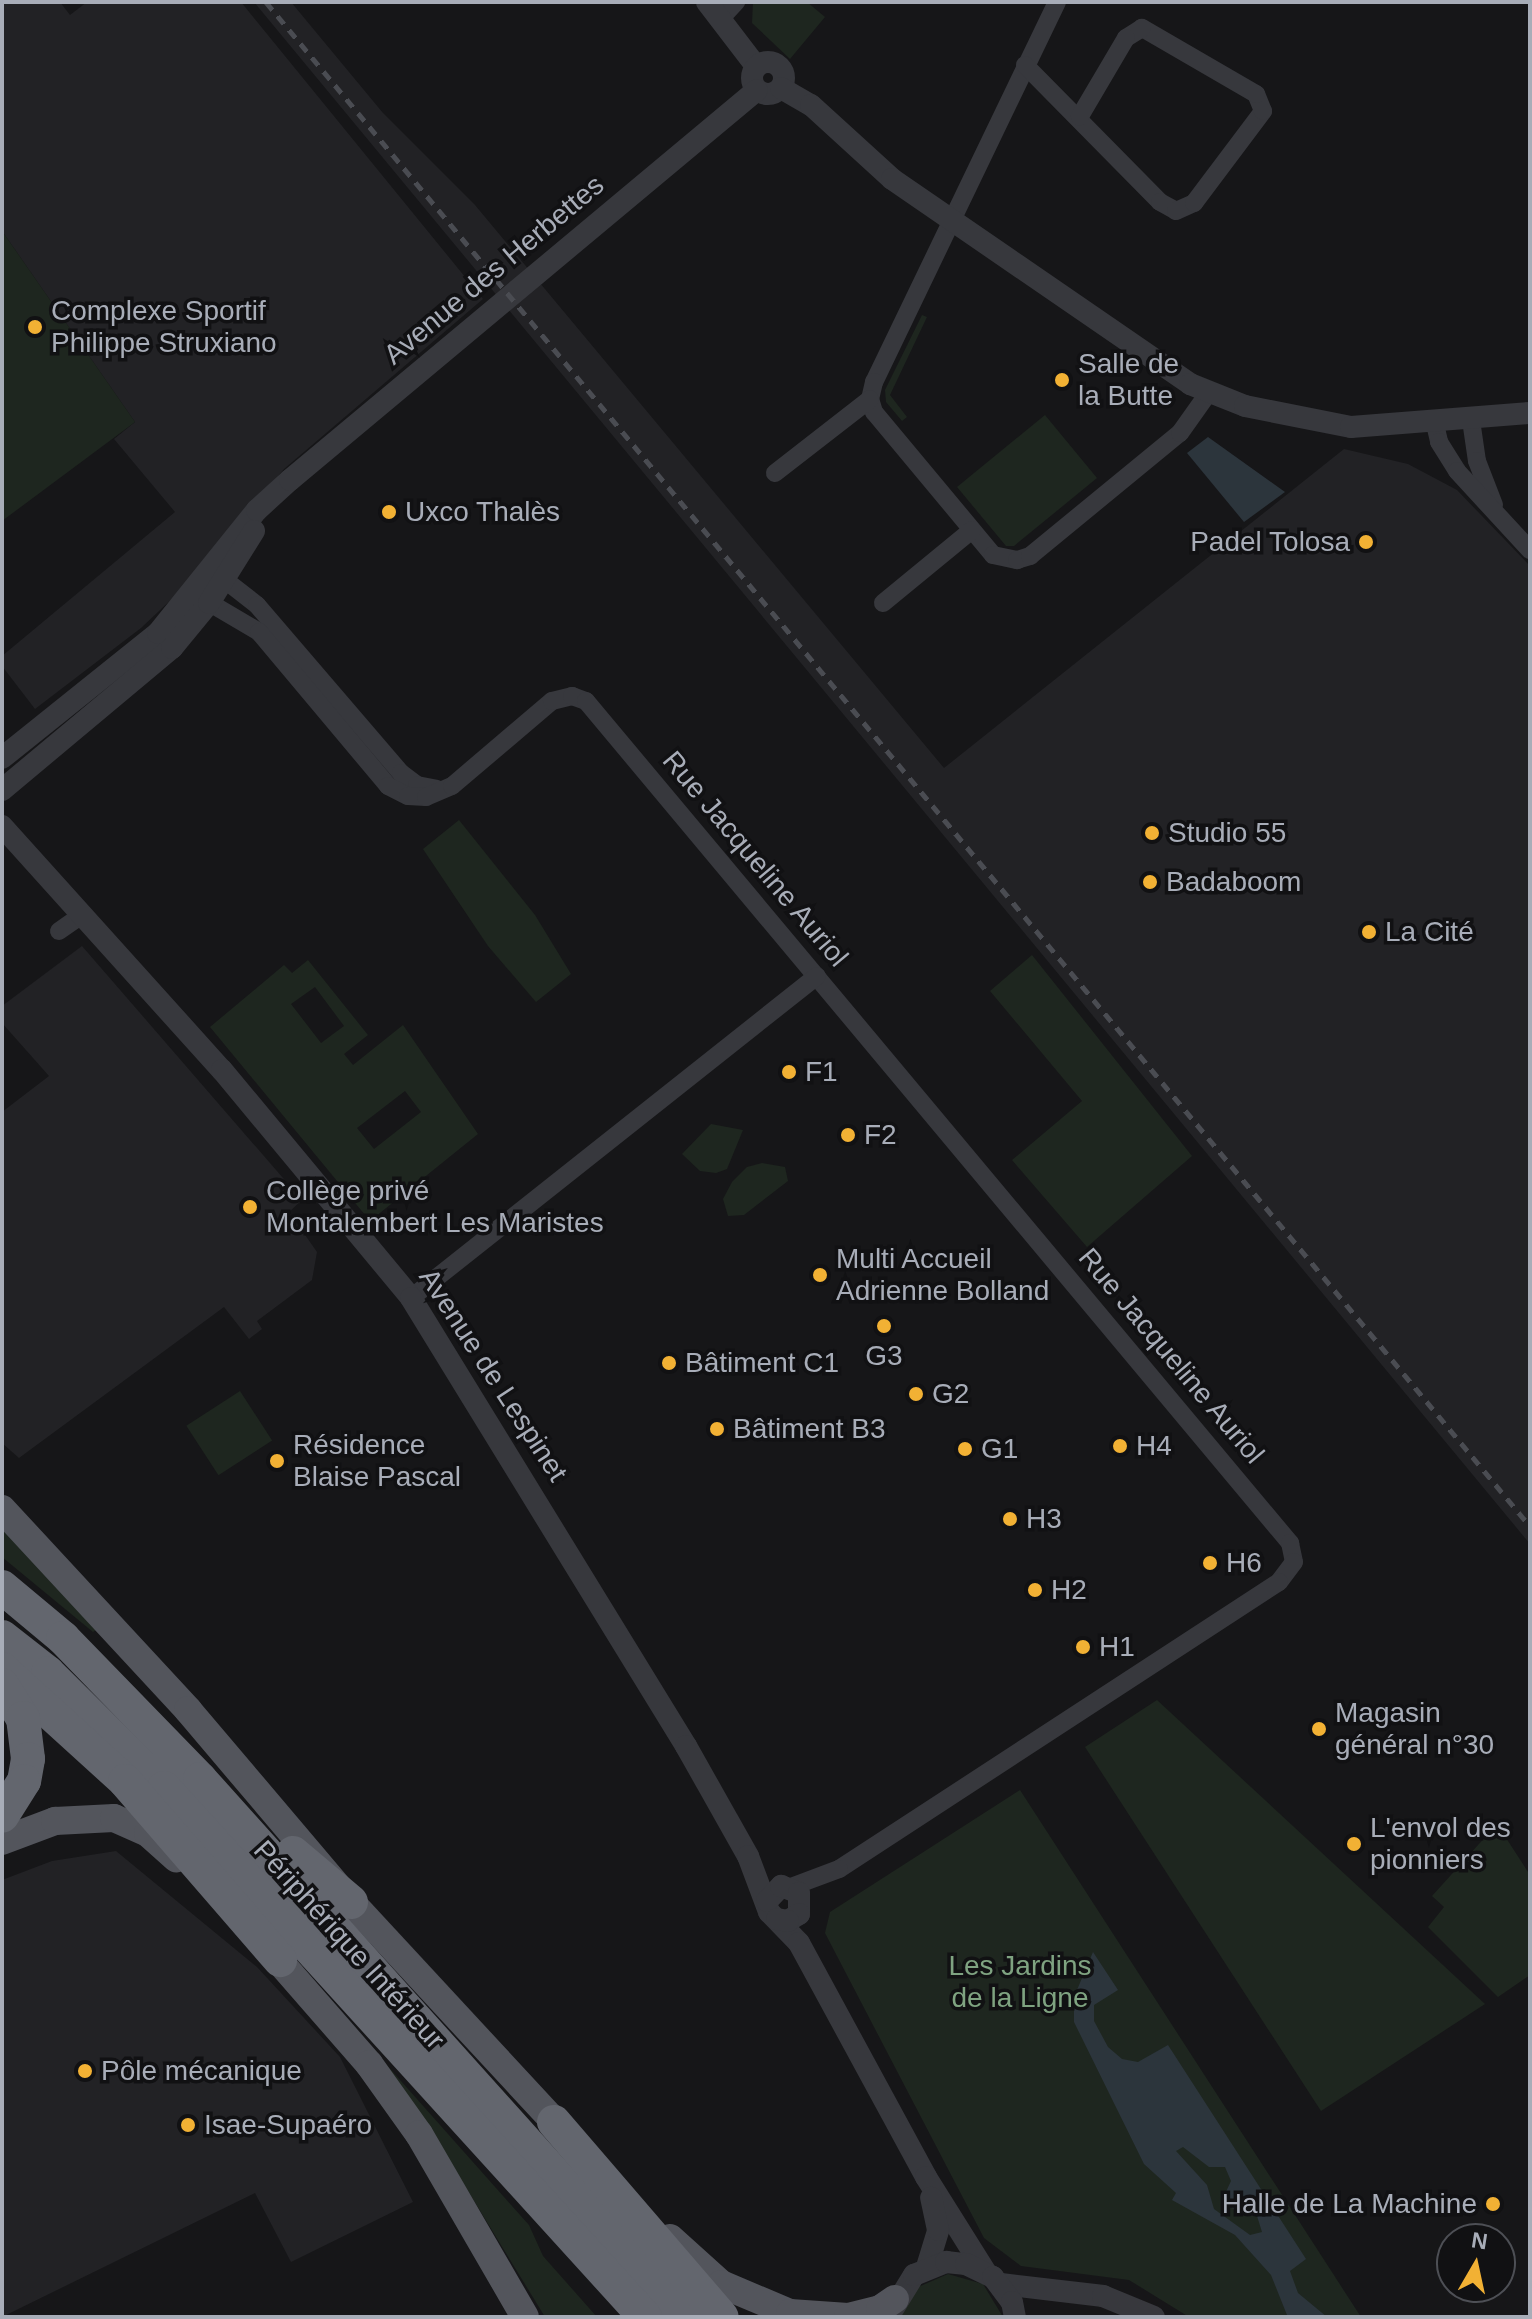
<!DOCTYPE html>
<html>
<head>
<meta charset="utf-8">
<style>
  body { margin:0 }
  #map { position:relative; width:1532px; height:2319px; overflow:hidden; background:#161618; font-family:Arial,sans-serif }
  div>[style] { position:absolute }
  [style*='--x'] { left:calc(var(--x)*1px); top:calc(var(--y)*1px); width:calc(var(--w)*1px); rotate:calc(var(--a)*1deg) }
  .built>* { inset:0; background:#222225 }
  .green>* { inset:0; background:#1e261f; transform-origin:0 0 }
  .water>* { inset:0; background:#2c353c }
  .minor>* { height:18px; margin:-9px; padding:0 9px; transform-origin:9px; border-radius:9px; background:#37383d }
  .tertiary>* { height:22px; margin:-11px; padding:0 11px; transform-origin:11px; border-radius:11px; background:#37383d }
  .tertiary>.ring { margin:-11px; padding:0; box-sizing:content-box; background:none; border:22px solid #37383d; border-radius:50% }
  .primary>* { height:28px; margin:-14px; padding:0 14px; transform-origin:14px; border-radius:14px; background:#53555c }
  .motorway>* { height:34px; margin:-17px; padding:0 17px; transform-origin:17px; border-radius:17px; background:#63666e }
  .rail>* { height:5px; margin-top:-2.5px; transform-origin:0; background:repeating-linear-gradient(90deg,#4a4c52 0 10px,transparent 0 18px) }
  .dots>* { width:22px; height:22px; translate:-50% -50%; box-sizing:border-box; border:4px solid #111113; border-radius:50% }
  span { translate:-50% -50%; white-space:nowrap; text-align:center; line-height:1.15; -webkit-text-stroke:7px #111113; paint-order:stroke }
  .street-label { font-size:28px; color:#a8adb8 }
  .poi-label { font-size:28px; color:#a8adb8 }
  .left { translate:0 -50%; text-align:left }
  .right { translate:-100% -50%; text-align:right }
  .park-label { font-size:28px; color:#7fa381 }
  .frame { position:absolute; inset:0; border:4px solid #a8adb8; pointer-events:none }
  .north { position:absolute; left:1436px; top:2223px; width:80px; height:80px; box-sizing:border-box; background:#111113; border:2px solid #4d4f55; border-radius:50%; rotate:9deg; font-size:22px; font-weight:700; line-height:32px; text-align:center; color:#a8adb8 }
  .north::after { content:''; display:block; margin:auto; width:28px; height:36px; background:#f2b134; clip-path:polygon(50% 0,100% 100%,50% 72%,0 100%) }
</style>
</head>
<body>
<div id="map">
  <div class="built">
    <i style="clip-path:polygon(2px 2px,60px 2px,70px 15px,87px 2px,241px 2px,483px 299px,284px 469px,177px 594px,141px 628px,35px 709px,2px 666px,2px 656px,175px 512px,114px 439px,135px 422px,2px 231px)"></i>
    <i style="clip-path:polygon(254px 2px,291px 2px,383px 113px,475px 205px,944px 768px,1344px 449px,1408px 464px,1457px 490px,1530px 566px,1530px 1544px)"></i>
    <i style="clip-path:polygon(82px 946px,302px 1200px,289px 1212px,317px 1252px,312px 1280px,257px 1321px,262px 1329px,249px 1339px,224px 1307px,19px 1458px,2px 1443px,2px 1112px,49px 1076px,2px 1023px,2px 1006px)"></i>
    <i style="clip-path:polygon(116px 1851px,257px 1967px,340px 2057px,413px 2202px,291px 2262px,255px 2193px,2px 2317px,2px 1880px,52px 1861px)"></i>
  </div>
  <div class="green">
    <i style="clip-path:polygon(753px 2px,807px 2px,825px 17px,790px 59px,752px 23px)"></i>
    <i style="clip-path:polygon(2px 231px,135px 422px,2px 521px)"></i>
    <i style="clip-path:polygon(922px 315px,927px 317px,890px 395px,907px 417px,902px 421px,886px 402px,885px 390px)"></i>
    <i style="clip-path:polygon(1045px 415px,1097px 478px,1014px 546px,1006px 546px,957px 487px)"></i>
    <i style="clip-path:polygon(459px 820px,535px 915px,571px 974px,536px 1002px,488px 946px,423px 849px)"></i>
    <i style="clip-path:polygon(1032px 955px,1192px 1156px,1087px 1247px,1012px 1160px,1082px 1101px,990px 991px)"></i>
    <i style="clip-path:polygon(evenodd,308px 960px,368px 1035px,344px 1054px,353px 1065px,403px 1025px,478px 1134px,370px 1221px,210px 1027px,284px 965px,292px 973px,308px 960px,315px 987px,344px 1026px,321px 1043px,291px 1004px,315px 987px,308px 960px,405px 1091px,421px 1112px,374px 1149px,357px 1128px,405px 1091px)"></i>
    <i style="clip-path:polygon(711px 1124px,743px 1130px,727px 1169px,716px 1173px,700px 1171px,682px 1154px)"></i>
    <i style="clip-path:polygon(762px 1163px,785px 1167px,788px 1181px,744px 1215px,728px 1216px,723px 1199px,732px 1182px,747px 1167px)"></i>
    <i style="left:240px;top:1391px;width:59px;height:64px;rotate:57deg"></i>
    <i style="clip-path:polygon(2px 1525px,99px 1628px,93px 1632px,2px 1557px)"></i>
    <i style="clip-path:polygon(1157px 1700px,1485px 2004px,1321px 2111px,1085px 1747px)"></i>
    <i style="clip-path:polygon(1020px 1790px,1361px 2317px,1189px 2317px,1129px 2280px,1021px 2266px,984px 2238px,825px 1933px,830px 1912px)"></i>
    <i style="clip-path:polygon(1497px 1824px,1530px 1875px,1530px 1975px,1498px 1997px,1428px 1927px,1444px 1907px,1432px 1896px)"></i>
    <i style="clip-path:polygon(353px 2027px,529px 2225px,543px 2256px,597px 2317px,545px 2317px,443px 2150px)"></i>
    <i style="clip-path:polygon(948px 2274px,983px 2284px,1003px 2317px,901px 2317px,916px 2288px)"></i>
  </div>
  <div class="water">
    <i style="clip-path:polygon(1208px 437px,1285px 492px,1244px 522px,1187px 453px)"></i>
    <i style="clip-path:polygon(evenodd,1093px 1952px,1118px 1990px,1094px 2005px,1094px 2021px,1108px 2047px,1122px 2059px,1138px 2062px,1168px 2045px,1306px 2259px,1290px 2271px,1298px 2293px,1327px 2317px,1287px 2315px,1271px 2275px,1235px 2235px,1172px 2200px,1176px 2193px,1144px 2164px,1074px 2022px,1074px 1997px,1093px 1952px,1183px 2147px,1209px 2167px,1225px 2167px,1231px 2181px,1223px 2198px,1238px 2214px,1257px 2216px,1262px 2232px,1250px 2235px,1214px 2209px,1207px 2185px,1176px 2151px,1183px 2147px)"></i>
  </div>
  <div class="minor">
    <i style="--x:1057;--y:2;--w:422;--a:115.7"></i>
    <i style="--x:874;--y:382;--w:17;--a:103"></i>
    <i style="--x:870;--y:399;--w:14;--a:73"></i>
    <i style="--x:874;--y:412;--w:186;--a:50.2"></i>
    <i style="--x:993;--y:555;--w:25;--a:12"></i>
    <i style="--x:1017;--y:560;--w:14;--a:-17"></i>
    <i style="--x:1030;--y:556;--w:194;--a:-39.4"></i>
    <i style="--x:1180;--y:433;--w:50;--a:-54.7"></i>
    <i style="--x:722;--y:17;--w:21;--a:-47"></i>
    <i style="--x:1025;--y:65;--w:192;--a:45.4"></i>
    <i style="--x:1160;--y:202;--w:18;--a:29"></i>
    <i style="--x:1176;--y:211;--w:20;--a:-24"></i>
    <i style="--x:1194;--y:203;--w:115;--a:-53.1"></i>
    <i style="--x:1263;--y:111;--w:18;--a:-112"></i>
    <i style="--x:1256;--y:94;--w:132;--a:-149.9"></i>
    <i style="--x:1142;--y:28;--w:19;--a:148"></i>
    <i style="--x:1126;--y:38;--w:91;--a:120.5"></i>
    <i style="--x:1471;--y:420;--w:41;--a:81.7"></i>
    <i style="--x:1477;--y:461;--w:47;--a:68.9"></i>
    <i style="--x:1435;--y:424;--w:18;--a:77"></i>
    <i style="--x:1439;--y:442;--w:34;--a:58"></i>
    <i style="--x:1457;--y:471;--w:108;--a:47.3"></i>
    <i style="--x:775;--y:473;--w:120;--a:-37.9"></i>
    <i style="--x:216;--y:573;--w:52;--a:38"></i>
    <i style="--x:257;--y:605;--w:221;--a:49.4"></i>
    <i style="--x:401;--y:773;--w:20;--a:37"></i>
    <i style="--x:417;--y:785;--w:20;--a:11"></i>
    <i style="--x:198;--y:596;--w:71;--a:30.5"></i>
    <i style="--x:259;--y:632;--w:201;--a:50"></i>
    <i style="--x:388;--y:786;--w:22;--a:27"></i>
    <i style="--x:408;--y:796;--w:18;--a:3"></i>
    <i style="--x:426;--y:797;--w:28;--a:-23"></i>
    <i style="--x:452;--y:786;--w:131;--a:-40.4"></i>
    <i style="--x:552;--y:701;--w:21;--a:-14"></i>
    <i style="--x:572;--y:696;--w:15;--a:20"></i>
    <i style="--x:586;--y:701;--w:1098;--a:50.1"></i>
    <i style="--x:1290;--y:1543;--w:19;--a:78"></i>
    <i style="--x:1294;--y:1562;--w:25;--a:127"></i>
    <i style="--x:1279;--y:1582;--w:525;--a:146.88"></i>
    <i style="--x:839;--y:1869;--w:51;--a:159.4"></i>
    <i style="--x:883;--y:603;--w:115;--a:-39.4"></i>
    <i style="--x:59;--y:931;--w:29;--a:-35"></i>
    <i style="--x:411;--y:1298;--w:518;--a:-38.42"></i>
  </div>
  <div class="tertiary">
    <i style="--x:707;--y:2;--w:81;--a:52.6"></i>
    <i class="ring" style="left:752px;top:62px;width:10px;height:10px"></i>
    <i style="--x:781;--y:88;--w:34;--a:30"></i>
    <i style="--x:811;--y:105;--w:110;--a:42.4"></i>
    <i style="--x:892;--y:179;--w:362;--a:34.5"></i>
    <i style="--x:1190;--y:384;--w:59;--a:21.8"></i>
    <i style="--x:1245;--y:406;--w:108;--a:11.2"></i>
    <i style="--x:1351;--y:427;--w:180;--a:-4.5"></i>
    <i style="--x:2;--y:758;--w:200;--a:-38.7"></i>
    <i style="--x:158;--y:633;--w:158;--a:-51.2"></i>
    <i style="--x:257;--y:510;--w:45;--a:-42.3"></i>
    <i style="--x:290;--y:480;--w:608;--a:-39.87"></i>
    <i style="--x:2;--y:790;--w:222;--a:-39.9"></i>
    <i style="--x:172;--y:648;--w:58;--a:-50.6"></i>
    <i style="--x:209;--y:603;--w:85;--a:-58"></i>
    <i style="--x:2;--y:826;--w:329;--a:48"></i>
    <i style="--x:222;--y:1070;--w:296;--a:50.3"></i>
    <i style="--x:411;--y:1298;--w:526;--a:58.46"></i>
    <i style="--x:686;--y:1746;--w:126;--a:60.6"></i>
    <i style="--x:748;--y:1856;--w:60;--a:69.4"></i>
    <i style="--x:769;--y:1912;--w:43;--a:45.9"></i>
    <i style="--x:799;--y:1943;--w:266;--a:61.5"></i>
    <i style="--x:926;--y:2177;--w:111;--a:57.9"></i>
    <i style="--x:767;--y:1901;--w:21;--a:-47"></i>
    <i style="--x:781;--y:1886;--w:19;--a:21"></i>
    <i style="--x:799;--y:1893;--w:21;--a:90"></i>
    <i style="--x:799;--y:1914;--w:13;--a:148"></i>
    <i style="--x:788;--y:1921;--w:11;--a:-170"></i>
    <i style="--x:927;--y:2267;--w:39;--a:-73"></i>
    <i style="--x:938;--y:2230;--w:33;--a:-102"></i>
    <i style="--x:1001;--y:2284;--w:103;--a:6.7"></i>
    <i style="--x:1103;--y:2296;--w:55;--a:22.4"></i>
    <i style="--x:890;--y:2314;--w:46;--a:-58.4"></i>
    <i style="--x:914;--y:2275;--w:35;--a:-22"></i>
    <i style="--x:946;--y:2262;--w:20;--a:6"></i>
    <i style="--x:966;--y:2264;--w:30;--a:26"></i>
    <i style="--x:993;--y:2277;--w:31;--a:53"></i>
    <i style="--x:1012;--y:2302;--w:15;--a:79"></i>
  </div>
  <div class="primary">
    <i style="--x:2;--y:1509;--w:274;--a:47.2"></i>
    <i style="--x:188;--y:1710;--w:252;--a:49.7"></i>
    <i style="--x:351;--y:1902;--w:318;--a:47.2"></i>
    <i style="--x:2;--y:1841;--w:57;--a:-20.7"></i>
    <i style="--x:55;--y:1821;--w:59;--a:-2.9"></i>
    <i style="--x:114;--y:1818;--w:37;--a:24"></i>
    <i style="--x:148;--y:1833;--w:38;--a:42"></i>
    <i style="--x:266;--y:1946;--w:157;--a:48.9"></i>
    <i style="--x:369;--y:2064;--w:86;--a:54.5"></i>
    <i style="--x:419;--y:2134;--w:211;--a:59.9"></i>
    <i style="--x:670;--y:2238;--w:69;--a:42"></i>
    <i style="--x:721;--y:2284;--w:75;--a:22.8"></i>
    <i style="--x:790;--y:2313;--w:58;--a:3.9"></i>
    <i style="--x:848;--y:2317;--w:33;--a:-14"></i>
    <i style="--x:880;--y:2309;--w:18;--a:-34"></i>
  </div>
  <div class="motorway">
    <i style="--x:2;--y:1587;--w:80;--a:39.9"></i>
    <i style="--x:63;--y:1638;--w:197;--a:45.8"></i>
    <i style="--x:200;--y:1779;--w:723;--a:48.08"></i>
    <i style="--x:2;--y:1637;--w:58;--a:38"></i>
    <i style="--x:48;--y:1673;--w:163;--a:44.8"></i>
    <i style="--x:164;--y:1788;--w:715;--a:47.72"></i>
    <i style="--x:2;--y:1669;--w:166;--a:42.3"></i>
    <i style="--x:125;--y:1781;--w:237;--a:49.1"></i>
    <i style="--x:2;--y:1685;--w:39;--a:58"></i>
    <i style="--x:23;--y:1718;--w:41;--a:83"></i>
    <i style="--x:28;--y:1759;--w:22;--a:100"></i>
    <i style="--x:24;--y:1781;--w:41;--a:122.2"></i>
    <i style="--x:293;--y:1853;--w:76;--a:40.2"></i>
    <i style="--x:554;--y:2122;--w:257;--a:49.3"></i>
  </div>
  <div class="rail">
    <i style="--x:266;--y:2;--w:1980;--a:50.33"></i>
  </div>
  <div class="dots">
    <i style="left:35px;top:327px;background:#f2b134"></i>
    <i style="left:1062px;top:380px;background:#f2b134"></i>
    <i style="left:389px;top:512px;background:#f2b134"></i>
    <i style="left:1366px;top:542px;background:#f2b134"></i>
    <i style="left:1152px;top:833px;background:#f2b134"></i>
    <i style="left:1150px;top:882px;background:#f2b134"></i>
    <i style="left:1369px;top:932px;background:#f2b134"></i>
    <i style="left:789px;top:1072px;background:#f2b134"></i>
    <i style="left:848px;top:1135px;background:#f2b134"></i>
    <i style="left:250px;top:1207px;background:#f2b134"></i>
    <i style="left:820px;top:1275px;background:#f2b134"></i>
    <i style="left:884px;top:1326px;background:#f2b134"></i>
    <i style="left:669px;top:1363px;background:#f2b134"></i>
    <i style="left:916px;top:1394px;background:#f2b134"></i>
    <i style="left:717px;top:1429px;background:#f2b134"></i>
    <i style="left:1120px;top:1446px;background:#f2b134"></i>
    <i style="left:965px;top:1449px;background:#f2b134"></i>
    <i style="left:277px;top:1461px;background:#f2b134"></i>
    <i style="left:1010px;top:1519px;background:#f2b134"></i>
    <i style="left:1210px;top:1563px;background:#f2b134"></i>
    <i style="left:1035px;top:1590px;background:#f2b134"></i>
    <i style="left:1083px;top:1647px;background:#f2b134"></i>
    <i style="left:1319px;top:1729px;background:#f2b134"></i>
    <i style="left:1354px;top:1844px;background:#f2b134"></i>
    <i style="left:85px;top:2071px;background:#f2b134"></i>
    <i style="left:188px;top:2125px;background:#f2b134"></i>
    <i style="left:1493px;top:2204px;background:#f2b134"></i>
  </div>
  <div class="street-label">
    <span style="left:494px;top:270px;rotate:-40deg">Avenue des Herbettes</span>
    <span style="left:755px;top:859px;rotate:50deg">Rue Jacqueline Auriol</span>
    <span style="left:1171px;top:1356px;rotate:50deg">Rue Jacqueline Auriol</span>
    <span style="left:493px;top:1375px;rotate:57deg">Avenue de Lespinet</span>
    <span style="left:349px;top:1945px;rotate:48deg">Périphérique Intérieur</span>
  </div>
  <div class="poi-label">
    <span class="left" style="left:51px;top:327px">Complexe Sportif<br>Philippe Struxiano</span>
    <span class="left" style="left:1078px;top:380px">Salle de<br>la Butte</span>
    <span class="left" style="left:405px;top:512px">Uxco Thalès</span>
    <span class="right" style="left:1350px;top:542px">Padel Tolosa</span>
    <span class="left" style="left:1168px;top:833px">Studio 55</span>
    <span class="left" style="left:1166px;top:882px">Badaboom</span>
    <span class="left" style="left:1385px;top:932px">La Cité</span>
    <span class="left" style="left:805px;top:1072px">F1</span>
    <span class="left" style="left:864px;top:1135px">F2</span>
    <span class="left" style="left:266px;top:1207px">Collège privé<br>Montalembert Les Maristes</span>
    <span class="left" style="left:836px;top:1275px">Multi Accueil<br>Adrienne Bolland</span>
    <span style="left:884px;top:1356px">G3</span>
    <span class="left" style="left:685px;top:1363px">Bâtiment C1</span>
    <span class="left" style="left:932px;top:1394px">G2</span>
    <span class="left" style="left:733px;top:1429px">Bâtiment B3</span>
    <span class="left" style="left:293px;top:1461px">Résidence<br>Blaise Pascal</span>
    <span class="left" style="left:1136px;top:1446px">H4</span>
    <span class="left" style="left:981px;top:1449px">G1</span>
    <span class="left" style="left:1026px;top:1519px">H3</span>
    <span class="left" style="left:1226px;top:1563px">H6</span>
    <span class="left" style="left:1051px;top:1590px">H2</span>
    <span class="left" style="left:1099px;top:1647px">H1</span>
    <span class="left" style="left:1335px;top:1729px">Magasin<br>général n°30</span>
    <span class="left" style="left:1370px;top:1844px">L'envol des<br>pionniers</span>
    <span class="left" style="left:101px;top:2071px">Pôle mécanique</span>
    <span class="left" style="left:204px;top:2125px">Isae-Supaéro</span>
    <span class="right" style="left:1477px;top:2204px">Halle de La Machine</span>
  </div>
  <div class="park-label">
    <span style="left:1020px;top:1982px">Les Jardins<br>de la Ligne</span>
  </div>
  <div class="frame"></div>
  <div class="north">N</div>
</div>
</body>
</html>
